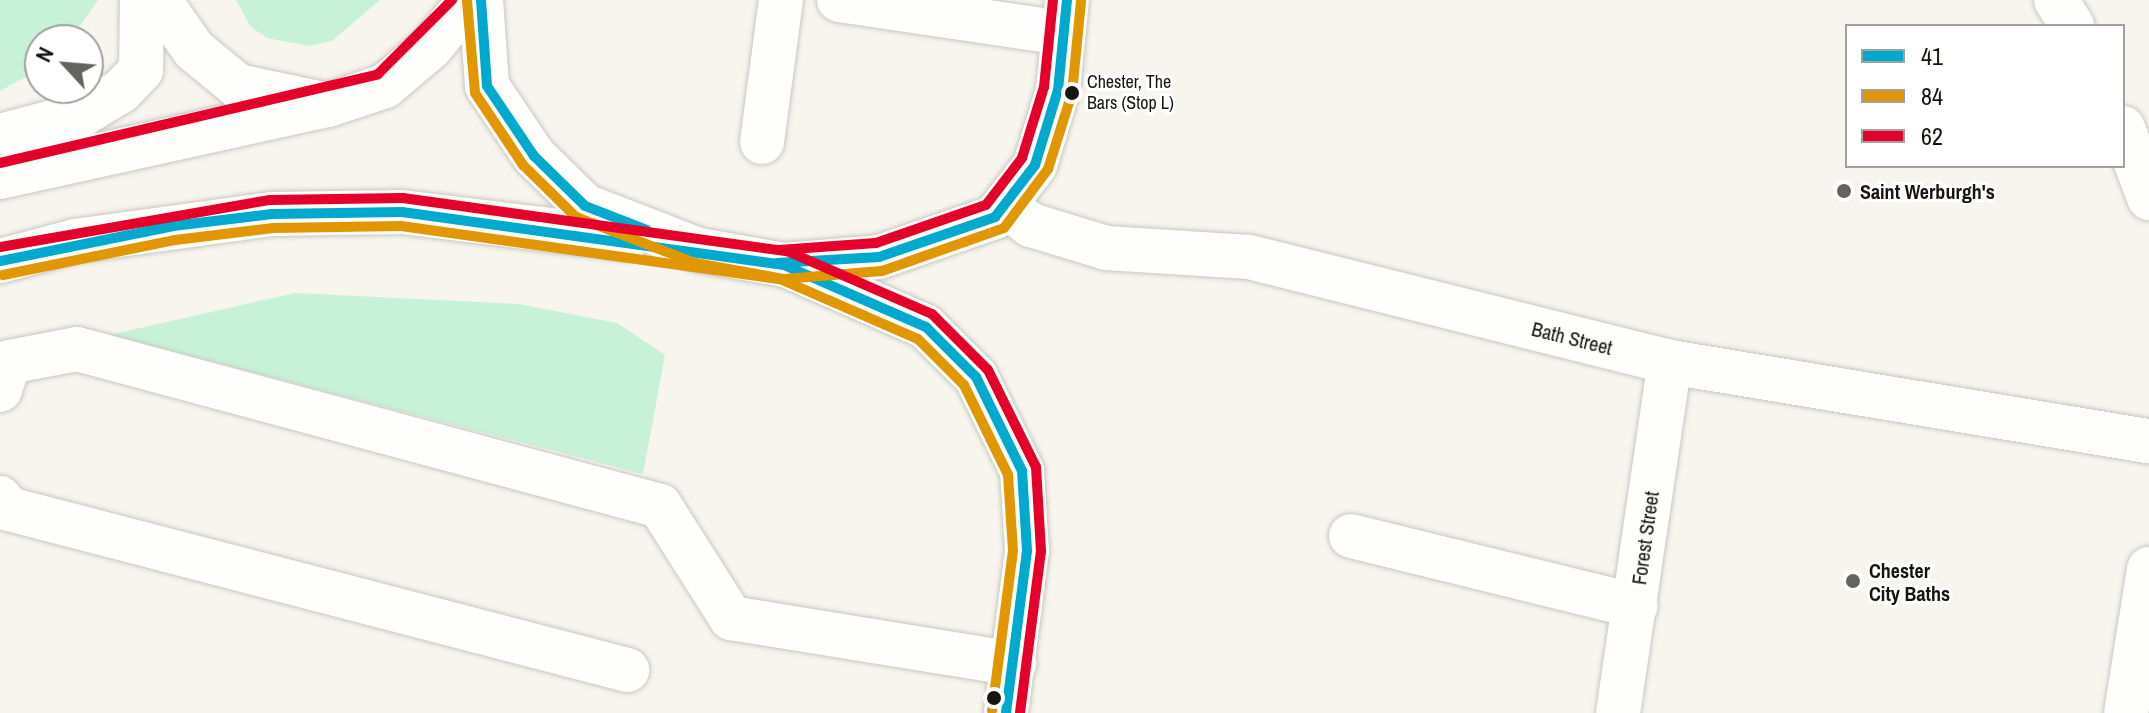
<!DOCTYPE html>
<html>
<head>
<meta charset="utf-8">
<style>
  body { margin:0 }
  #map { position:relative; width:2149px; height:713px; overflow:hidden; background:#f7f5ee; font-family:"Archivo Narrow",sans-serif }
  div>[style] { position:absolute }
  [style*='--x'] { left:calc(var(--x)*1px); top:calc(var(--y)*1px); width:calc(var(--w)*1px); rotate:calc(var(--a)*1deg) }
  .green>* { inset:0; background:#c7f2d8 }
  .roads { filter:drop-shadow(0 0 2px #c9c7c1) drop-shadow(0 0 2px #c9c7c1) }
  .minor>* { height:44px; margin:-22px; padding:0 22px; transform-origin:22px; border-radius:22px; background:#fefefc }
  .highway>* { height:44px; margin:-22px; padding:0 22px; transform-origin:22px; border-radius:22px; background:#fefefc }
  .bus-1>* { height:10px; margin:-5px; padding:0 5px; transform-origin:5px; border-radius:5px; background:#00a9ce }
  .bus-2>* { height:10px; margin:-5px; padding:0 5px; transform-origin:5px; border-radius:5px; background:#e09702 }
  .bus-3>* { height:10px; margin:-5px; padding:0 5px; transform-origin:5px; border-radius:5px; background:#e4002b }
  .dots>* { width:22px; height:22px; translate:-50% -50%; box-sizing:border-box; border:4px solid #fff; border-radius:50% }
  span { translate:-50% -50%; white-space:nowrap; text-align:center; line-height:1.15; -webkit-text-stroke:6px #fff; paint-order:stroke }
  .bus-label { font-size:18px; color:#15140f }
  .left { translate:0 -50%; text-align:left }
  .poi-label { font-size:20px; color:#15140f; font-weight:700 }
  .street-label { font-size:20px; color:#15140f }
  .legend { position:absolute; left:1845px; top:24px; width:280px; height:144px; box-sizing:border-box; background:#fff; border:2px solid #a1a19f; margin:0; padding:10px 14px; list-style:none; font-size:24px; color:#15140f }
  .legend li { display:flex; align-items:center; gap:16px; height:40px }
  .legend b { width:40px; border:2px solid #a1a19f }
  .north { position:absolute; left:24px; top:24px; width:80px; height:80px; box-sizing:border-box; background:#fff; border:2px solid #a1a19f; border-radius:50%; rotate:296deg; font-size:22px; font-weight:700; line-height:32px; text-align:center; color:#15140f }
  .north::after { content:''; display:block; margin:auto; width:28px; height:36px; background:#64635d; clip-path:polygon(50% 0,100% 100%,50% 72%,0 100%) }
</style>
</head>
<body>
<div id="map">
  <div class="green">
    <i style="clip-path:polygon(0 0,98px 0,70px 40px,40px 40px,40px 69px,0 91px)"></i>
    <i style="clip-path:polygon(236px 0,380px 0,332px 41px,309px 46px,267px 38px,251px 27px)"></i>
    <i style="clip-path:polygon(295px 293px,519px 304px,617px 323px,665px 355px,643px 474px,109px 335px)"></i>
  </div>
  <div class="roads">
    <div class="minor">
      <i style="--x:159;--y:0;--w:61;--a:55"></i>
      <i style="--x:194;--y:50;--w:57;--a:39.3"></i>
      <i style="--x:238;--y:86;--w:92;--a:11.9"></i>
      <i style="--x:839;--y:0;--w:226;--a:8.4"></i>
      <i style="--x:0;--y:136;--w:86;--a:-14.8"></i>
      <i style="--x:83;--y:114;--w:44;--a:-31.2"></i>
      <i style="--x:121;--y:91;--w:29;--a:-46"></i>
      <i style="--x:141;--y:70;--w:70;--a:-89.2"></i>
      <i style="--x:762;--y:142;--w:143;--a:-82.4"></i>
      <i style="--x:1005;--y:205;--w:33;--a:38"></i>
      <i style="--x:1031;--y:225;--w:78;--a:17"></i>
      <i style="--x:1106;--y:248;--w:143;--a:3.6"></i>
      <i style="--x:1249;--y:257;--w:434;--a:14"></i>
      <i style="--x:1670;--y:362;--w:485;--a:9.4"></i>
      <i style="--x:0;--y:390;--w:29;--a:-72"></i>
      <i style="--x:9;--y:362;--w:69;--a:-10.8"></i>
      <i style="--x:77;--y:349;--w:604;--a:15.07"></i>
      <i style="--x:660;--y:506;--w:133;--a:57.6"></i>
      <i style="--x:731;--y:618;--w:287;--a:9.2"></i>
      <i style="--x:0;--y:498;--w:14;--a:51"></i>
      <i style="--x:9;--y:509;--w:639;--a:14.6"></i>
      <i style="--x:1351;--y:536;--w:293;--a:13.8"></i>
      <i style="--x:1618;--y:713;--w:355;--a:-81.6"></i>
    </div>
    <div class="highway">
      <i style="--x:481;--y:0;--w:86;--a:86"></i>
      <i style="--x:487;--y:86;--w:84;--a:56.1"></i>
      <i style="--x:534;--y:156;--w:71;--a:44.4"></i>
      <i style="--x:585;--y:206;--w:122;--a:21.1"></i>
      <i style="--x:699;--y:250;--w:86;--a:10"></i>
      <i style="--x:784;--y:265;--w:95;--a:-4.8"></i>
      <i style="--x:879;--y:257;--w:123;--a:-19"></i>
      <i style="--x:995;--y:217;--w:66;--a:-52.4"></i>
      <i style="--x:1035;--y:165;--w:78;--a:-73"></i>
      <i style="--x:1058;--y:90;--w:90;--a:-84.3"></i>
      <i style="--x:2056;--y:0;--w:31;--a:58"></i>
      <i style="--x:2123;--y:128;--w:75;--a:69.6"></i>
      <i style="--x:0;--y:177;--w:336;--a:-12.4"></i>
      <i style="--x:328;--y:105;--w:60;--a:-18.4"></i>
      <i style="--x:385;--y:86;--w:60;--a:-40.3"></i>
      <i style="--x:431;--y:47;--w:61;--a:-50.3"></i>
      <i style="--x:0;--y:261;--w:78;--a:-14.9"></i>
      <i style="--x:75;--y:241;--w:199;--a:-7.8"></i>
      <i style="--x:272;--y:214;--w:130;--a:-0.9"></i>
      <i style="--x:402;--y:212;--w:226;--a:6.9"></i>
      <i style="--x:788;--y:266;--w:151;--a:23.8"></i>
      <i style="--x:926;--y:327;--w:71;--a:45"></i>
      <i style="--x:976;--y:377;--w:105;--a:63.9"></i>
      <i style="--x:1022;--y:471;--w:80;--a:86.4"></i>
      <i style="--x:1027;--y:551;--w:163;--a:97.4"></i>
      <i style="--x:2126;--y:713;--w:146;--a:-80.9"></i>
    </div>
  </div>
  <div class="bus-1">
    <i style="--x:481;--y:0;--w:86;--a:86"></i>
    <i style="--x:487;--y:86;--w:84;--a:56.1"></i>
    <i style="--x:534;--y:156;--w:71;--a:44.4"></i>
    <i style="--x:585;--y:206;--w:66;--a:21.2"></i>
    <i style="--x:0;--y:261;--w:177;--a:-11.4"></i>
    <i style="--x:173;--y:226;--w:100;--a:-6.9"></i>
    <i style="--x:272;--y:214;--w:130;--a:-0.9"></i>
    <i style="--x:402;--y:212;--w:386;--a:7.9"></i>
    <i style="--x:784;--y:265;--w:155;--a:23.6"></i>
    <i style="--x:926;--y:327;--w:71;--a:45"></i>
    <i style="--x:976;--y:377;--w:105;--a:63.9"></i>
    <i style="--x:1022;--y:471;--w:80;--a:86.4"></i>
    <i style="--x:1027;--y:551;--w:163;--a:97.4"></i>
    <i style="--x:777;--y:263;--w:102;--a:-3.4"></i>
    <i style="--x:879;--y:257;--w:123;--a:-19"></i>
    <i style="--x:995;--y:217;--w:66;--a:-52.4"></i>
    <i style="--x:1035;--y:165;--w:78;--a:-73"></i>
    <i style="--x:1058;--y:90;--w:90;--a:-84.3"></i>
  </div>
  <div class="bus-2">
    <i style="--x:467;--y:1;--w:92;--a:85"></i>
    <i style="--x:475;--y:93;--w:87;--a:56.3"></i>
    <i style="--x:523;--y:165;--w:74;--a:44.5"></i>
    <i style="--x:576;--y:217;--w:128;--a:21.1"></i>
    <i style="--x:695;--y:263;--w:90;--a:10.2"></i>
    <i style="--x:784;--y:279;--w:98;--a:-4.7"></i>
    <i style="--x:882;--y:271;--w:129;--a:-19.4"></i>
    <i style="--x:1004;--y:228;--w:74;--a:-53.3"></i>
    <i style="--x:1048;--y:169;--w:80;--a:-72.5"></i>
    <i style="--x:1072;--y:93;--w:92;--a:-84.4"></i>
    <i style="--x:3;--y:275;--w:176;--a:-11.5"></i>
    <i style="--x:175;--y:240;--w:99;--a:-7"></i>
    <i style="--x:273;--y:228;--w:128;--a:-0.9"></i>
    <i style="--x:401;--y:226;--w:383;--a:8"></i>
    <i style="--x:780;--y:279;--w:150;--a:23.5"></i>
    <i style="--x:918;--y:339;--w:65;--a:45"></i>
    <i style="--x:964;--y:385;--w:100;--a:63.9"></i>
    <i style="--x:1008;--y:475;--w:76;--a:86.2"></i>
    <i style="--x:1013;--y:551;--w:161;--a:97.5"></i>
  </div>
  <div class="bus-3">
    <i style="--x:0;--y:163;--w:388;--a:-13.2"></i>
    <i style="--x:378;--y:74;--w:105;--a:-45"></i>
    <i style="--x:0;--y:247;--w:274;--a:-9.9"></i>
    <i style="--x:270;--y:200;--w:133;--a:-0.9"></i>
    <i style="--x:403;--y:198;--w:388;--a:7.9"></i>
    <i style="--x:787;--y:251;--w:158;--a:23.5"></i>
    <i style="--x:932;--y:314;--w:79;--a:45"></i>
    <i style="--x:988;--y:370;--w:108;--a:63.7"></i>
    <i style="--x:1036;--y:467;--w:84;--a:86.6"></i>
    <i style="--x:1041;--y:551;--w:163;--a:97.4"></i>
    <i style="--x:779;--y:250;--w:97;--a:-4.1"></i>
    <i style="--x:876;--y:243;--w:116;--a:-19.1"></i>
    <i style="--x:986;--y:205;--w:59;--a:-52.5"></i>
    <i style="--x:1022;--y:158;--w:74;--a:-72.8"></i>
    <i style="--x:1044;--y:87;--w:87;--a:-84.1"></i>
  </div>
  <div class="dots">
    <i style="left:1072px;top:93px;background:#15140f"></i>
    <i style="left:1844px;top:191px;background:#64635d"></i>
    <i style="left:1853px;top:581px;background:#64635d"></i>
    <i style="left:994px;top:698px;background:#15140f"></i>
  </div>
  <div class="bus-label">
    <span class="left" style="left:1087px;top:93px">Chester, The<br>Bars (Stop L)</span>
  </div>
  <div class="poi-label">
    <span class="left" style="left:1860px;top:191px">Saint Werburgh's</span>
    <span class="left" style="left:1869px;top:582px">Chester<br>City Baths</span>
  </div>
  <div class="street-label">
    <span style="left:1572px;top:338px;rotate:14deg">Bath Street</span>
    <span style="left:1645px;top:538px;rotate:-82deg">Forest Street</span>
  </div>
  <ul class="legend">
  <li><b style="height:10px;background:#00a9ce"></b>41</li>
  <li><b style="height:10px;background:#e09702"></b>84</li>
  <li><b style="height:10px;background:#e4002b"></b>62</li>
  </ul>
  <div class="north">N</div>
</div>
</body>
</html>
